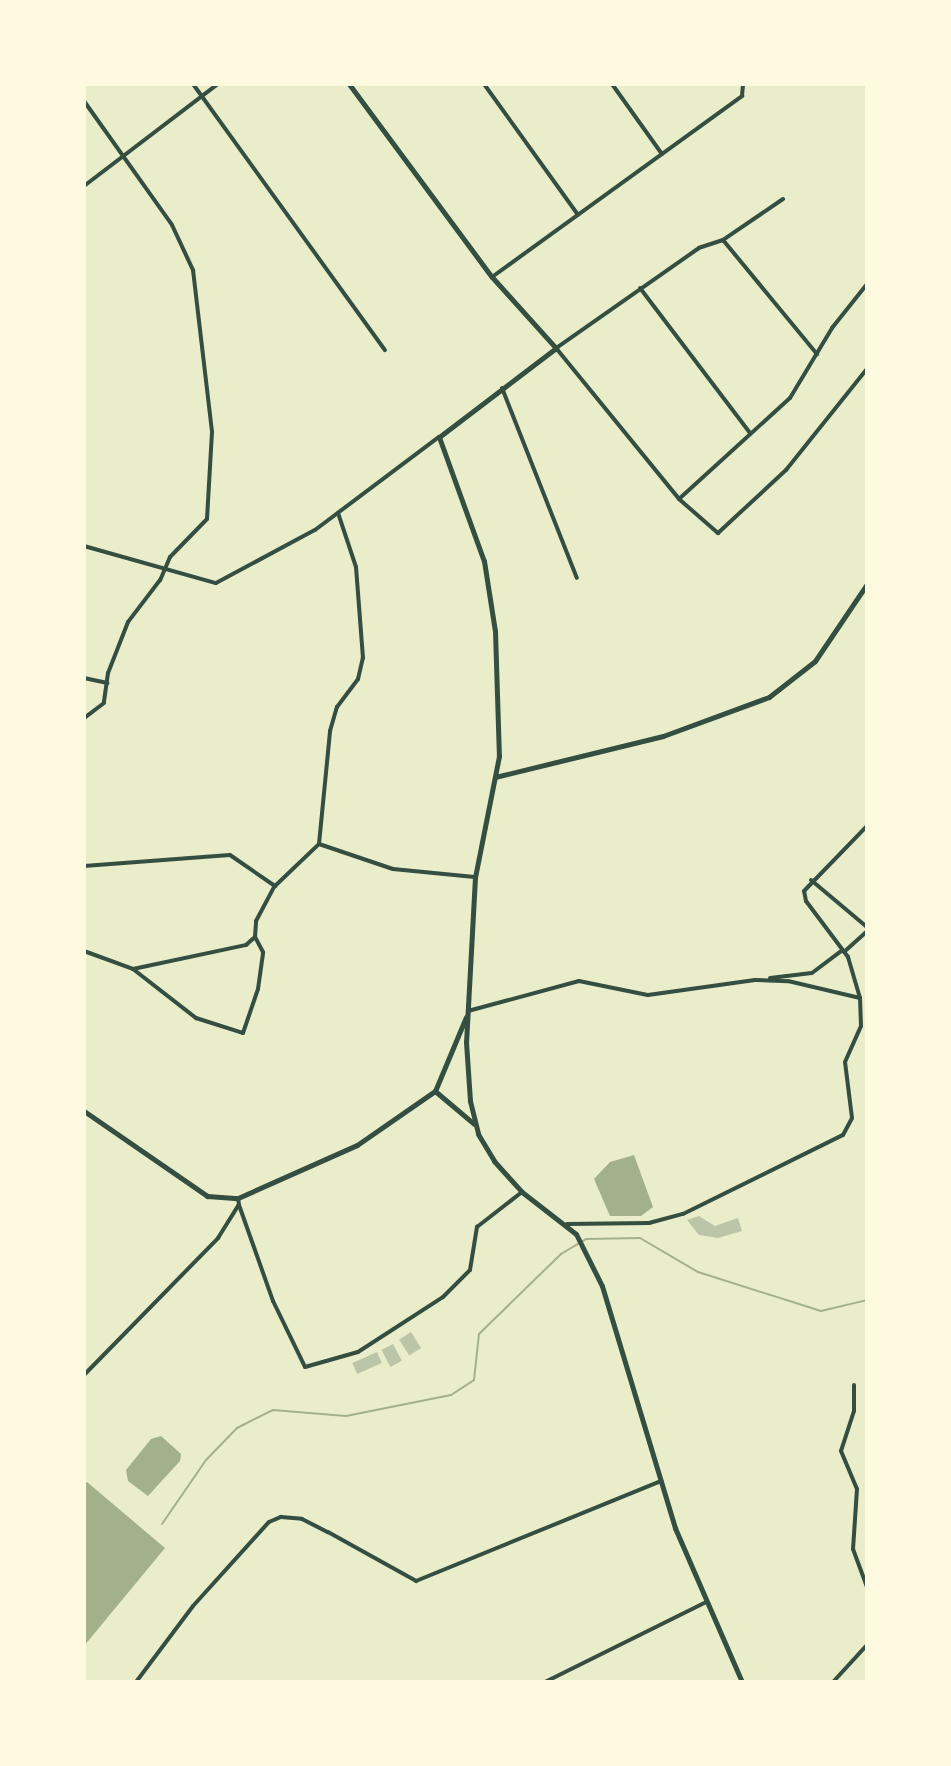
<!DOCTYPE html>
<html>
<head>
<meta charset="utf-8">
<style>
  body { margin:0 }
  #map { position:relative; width:951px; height:1766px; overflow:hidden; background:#e9edc9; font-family:Raleway,sans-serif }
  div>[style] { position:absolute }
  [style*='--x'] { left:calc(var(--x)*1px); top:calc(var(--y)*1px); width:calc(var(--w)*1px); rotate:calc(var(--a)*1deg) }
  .water>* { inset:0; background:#a3b18a }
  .stream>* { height:2px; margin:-1px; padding:0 1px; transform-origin:1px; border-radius:1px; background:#a3b18a }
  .building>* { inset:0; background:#bcc5a7; transform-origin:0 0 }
  .minor>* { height:4px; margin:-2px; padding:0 2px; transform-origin:2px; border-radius:2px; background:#344e41 }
  .tertiary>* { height:5px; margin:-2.5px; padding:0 2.5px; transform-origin:2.5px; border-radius:2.5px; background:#344e41 }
  .secondary>* { height:5px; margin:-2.5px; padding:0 2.5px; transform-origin:2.5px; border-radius:2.5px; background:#344e41 }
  span { translate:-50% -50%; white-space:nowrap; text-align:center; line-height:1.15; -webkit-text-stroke:6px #fefae0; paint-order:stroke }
  .frame { position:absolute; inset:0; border:86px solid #fefae0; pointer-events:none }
</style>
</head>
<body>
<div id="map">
  <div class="water">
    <i style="clip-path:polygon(634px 1155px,653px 1207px,641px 1216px,610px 1216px,594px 1179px,610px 1162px)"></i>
    <i style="clip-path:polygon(161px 1436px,181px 1454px,180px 1461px,148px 1496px,128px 1481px,126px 1470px,151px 1439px)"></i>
    <i style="clip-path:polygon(87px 1482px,165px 1548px,84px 1646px,84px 1484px)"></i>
  </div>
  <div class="stream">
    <i style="--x:162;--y:1524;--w:78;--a:-55.5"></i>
    <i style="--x:206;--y:1460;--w:45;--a:-45.9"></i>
    <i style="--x:237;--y:1428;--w:40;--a:-26.6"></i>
    <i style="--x:273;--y:1410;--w:73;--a:4.7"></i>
    <i style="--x:346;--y:1416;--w:107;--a:-11.3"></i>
    <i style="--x:451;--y:1395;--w:27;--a:-33"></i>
    <i style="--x:474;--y:1380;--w:46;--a:-83.8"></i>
    <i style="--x:479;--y:1334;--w:115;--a:-44.3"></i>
    <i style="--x:561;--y:1254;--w:29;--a:-31"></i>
    <i style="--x:586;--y:1239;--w:54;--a:-1.1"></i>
    <i style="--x:640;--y:1238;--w:67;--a:30.4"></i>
    <i style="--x:698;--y:1272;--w:129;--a:17.6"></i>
    <i style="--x:821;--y:1311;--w:47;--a:-13.4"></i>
  </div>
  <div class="building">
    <i style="clip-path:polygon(699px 1216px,715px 1226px,738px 1218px,742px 1231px,718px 1238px,699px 1235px,687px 1220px)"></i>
    <i style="left:411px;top:1332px;width:19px;height:14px;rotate:58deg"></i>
    <i style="left:393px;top:1344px;width:19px;height:13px;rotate:62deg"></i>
    <i style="left:377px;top:1352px;width:12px;height:27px;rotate:66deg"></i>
  </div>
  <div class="minor">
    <i style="--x:193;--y:84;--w:328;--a:54.2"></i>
    <i style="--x:484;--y:84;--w:161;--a:54.3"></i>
    <i style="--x:612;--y:84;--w:86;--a:54.5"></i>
    <i style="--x:84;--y:101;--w:152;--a:54.6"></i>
    <i style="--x:172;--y:225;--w:50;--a:65"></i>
    <i style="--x:193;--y:270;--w:163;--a:83.3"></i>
    <i style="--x:212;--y:432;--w:87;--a:93.3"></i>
    <i style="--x:207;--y:519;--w:53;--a:134.2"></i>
    <i style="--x:170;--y:557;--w:25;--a:113"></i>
    <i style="--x:160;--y:580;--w:53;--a:127.3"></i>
    <i style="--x:128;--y:622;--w:55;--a:111.4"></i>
    <i style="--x:108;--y:673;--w:30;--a:98"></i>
    <i style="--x:104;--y:703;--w:25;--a:143"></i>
    <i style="--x:84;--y:186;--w:168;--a:-37.3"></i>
    <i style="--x:783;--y:199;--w:73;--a:145.7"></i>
    <i style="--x:723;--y:240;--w:25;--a:162"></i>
    <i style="--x:699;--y:248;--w:174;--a:145"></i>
    <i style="--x:556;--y:348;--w:195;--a:50.8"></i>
    <i style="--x:679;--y:499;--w:52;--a:41.1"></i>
    <i style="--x:718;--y:533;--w:93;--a:-42.8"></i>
    <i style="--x:786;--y:470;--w:129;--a:-51.3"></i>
    <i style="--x:723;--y:240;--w:148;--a:50.5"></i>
    <i style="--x:492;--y:277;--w:309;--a:-35.9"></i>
    <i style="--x:742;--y:96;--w:12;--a:-85"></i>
    <i style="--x:640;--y:288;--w:182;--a:52.8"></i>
    <i style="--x:502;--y:388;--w:204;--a:68.5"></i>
    <i style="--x:679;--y:499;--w:150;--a:-42.3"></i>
    <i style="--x:790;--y:398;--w:82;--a:-59"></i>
    <i style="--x:832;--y:328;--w:56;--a:-51.5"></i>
    <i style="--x:84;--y:546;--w:137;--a:15.7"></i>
    <i style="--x:216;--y:583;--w:112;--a:-28.2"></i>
    <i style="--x:315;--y:530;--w:155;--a:-36.9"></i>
    <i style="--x:84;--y:678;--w:24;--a:12"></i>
    <i style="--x:319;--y:844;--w:114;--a:-84.4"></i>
    <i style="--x:330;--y:731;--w:25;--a:-74"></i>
    <i style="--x:337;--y:707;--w:35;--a:-53"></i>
    <i style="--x:358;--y:679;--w:22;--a:-77"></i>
    <i style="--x:363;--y:658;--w:91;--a:-94.4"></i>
    <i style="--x:356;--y:567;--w:57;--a:-108.4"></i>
    <i style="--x:319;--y:844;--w:78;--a:18.7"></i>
    <i style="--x:393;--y:869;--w:82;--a:5.6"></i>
    <i style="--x:84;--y:866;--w:146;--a:-4.3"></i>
    <i style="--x:230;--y:855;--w:55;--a:34.6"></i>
    <i style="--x:811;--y:880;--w:73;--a:40"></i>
    <i style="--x:84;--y:951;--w:52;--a:20.2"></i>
    <i style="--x:133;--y:969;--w:116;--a:-12"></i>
    <i style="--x:246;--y:945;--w:12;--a:-42"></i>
    <i style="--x:255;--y:937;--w:16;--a:-86"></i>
    <i style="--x:256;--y:921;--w:40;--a:-62"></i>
    <i style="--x:275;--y:886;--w:61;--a:-43.7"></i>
    <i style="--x:844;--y:952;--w:31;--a:-42"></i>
    <i style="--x:133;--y:969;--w:80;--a:37.9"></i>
    <i style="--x:196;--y:1018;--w:49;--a:17.7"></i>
    <i style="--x:243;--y:1033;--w:46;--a:-71.2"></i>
    <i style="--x:258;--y:989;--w:37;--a:-82"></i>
    <i style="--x:263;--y:952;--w:17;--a:-118"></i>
    <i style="--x:770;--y:978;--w:42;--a:-6.8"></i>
    <i style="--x:812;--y:973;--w:38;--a:-37"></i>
    <i style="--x:468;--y:1011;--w:115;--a:-15.1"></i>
    <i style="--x:579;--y:981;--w:70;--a:11.5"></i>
    <i style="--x:648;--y:995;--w:108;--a:-8"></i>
    <i style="--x:755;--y:980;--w:33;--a:2"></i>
    <i style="--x:788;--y:981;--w:74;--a:13.3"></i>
    <i style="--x:239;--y:1205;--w:102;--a:70.5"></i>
    <i style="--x:273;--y:1301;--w:73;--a:64.1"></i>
    <i style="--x:305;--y:1367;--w:55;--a:-15.8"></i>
    <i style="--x:358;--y:1352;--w:101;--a:-32.9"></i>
    <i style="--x:443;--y:1297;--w:38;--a:-45"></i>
    <i style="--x:470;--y:1270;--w:44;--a:-80.8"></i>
    <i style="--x:477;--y:1227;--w:57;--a:-37.9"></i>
    <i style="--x:567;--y:1224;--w:82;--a:-0.7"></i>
    <i style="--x:649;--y:1223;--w:35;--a:-15"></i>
    <i style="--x:683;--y:1214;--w:178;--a:-26.3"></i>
    <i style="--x:843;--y:1135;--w:19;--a:-62"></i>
    <i style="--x:852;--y:1118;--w:56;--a:-97.1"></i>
    <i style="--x:845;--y:1062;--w:39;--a:-66"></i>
    <i style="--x:861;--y:1026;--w:28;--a:-92"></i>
    <i style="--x:860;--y:998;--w:43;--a:-106.3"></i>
    <i style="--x:848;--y:957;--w:70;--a:-126.9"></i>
    <i style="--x:806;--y:901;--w:10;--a:-101"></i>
    <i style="--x:804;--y:891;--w:91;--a:-45.9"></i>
    <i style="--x:84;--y:1375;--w:192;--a:-45.6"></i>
    <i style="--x:218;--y:1238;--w:39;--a:-58"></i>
    <i style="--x:239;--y:1205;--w:7;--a:-98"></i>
    <i style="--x:854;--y:1385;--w:26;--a:90"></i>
    <i style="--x:854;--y:1411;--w:42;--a:108"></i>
    <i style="--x:841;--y:1451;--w:41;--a:67.2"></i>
    <i style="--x:857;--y:1489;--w:60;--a:93.8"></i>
    <i style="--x:853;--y:1549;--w:40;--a:69.8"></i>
    <i style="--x:136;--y:1682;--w:95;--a:-53.1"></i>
    <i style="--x:193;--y:1606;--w:113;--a:-47.9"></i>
    <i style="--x:269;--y:1522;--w:13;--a:-23"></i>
    <i style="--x:281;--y:1517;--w:21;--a:5"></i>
    <i style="--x:302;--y:1519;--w:29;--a:27"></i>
    <i style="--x:328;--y:1532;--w:101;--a:29.1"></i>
    <i style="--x:416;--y:1581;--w:265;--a:-22.2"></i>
    <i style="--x:545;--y:1682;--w:180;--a:-26.4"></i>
    <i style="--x:833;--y:1682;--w:50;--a:-47.4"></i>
  </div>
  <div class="tertiary">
    <i style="--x:495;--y:777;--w:173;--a:-13.7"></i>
    <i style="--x:663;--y:736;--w:113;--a:-20.2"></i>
    <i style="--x:769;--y:697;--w:58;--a:-38"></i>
    <i style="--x:815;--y:661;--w:93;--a:-56"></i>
    <i style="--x:435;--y:1091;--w:51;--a:40.2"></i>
    <i style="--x:84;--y:1111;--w:150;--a:34.6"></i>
    <i style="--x:207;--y:1196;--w:31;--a:4"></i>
    <i style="--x:238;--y:1198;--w:130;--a:-24"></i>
    <i style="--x:357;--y:1145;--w:95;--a:-34.7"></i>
    <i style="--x:435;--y:1091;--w:80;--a:-67.3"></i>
  </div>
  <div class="secondary">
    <i style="--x:349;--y:84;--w:240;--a:53.5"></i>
    <i style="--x:492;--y:277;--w:96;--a:48"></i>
    <i style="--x:556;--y:348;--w:147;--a:142.7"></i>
    <i style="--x:439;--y:437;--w:132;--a:70.1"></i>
    <i style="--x:484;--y:561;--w:71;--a:81.1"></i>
    <i style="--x:495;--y:631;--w:125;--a:88.2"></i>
    <i style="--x:499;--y:756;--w:123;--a:101.2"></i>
    <i style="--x:475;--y:877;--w:165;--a:93.1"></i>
    <i style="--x:466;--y:1042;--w:59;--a:86.1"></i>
    <i style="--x:470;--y:1101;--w:34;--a:76"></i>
    <i style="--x:478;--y:1134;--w:31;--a:59"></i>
    <i style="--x:494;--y:1161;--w:42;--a:47.9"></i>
    <i style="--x:522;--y:1192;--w:68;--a:37.9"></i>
    <i style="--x:576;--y:1234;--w:58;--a:63.4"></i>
    <i style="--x:602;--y:1286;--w:253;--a:73.2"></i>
    <i style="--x:675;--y:1528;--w:168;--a:66.5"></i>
  </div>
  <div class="frame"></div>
</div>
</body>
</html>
